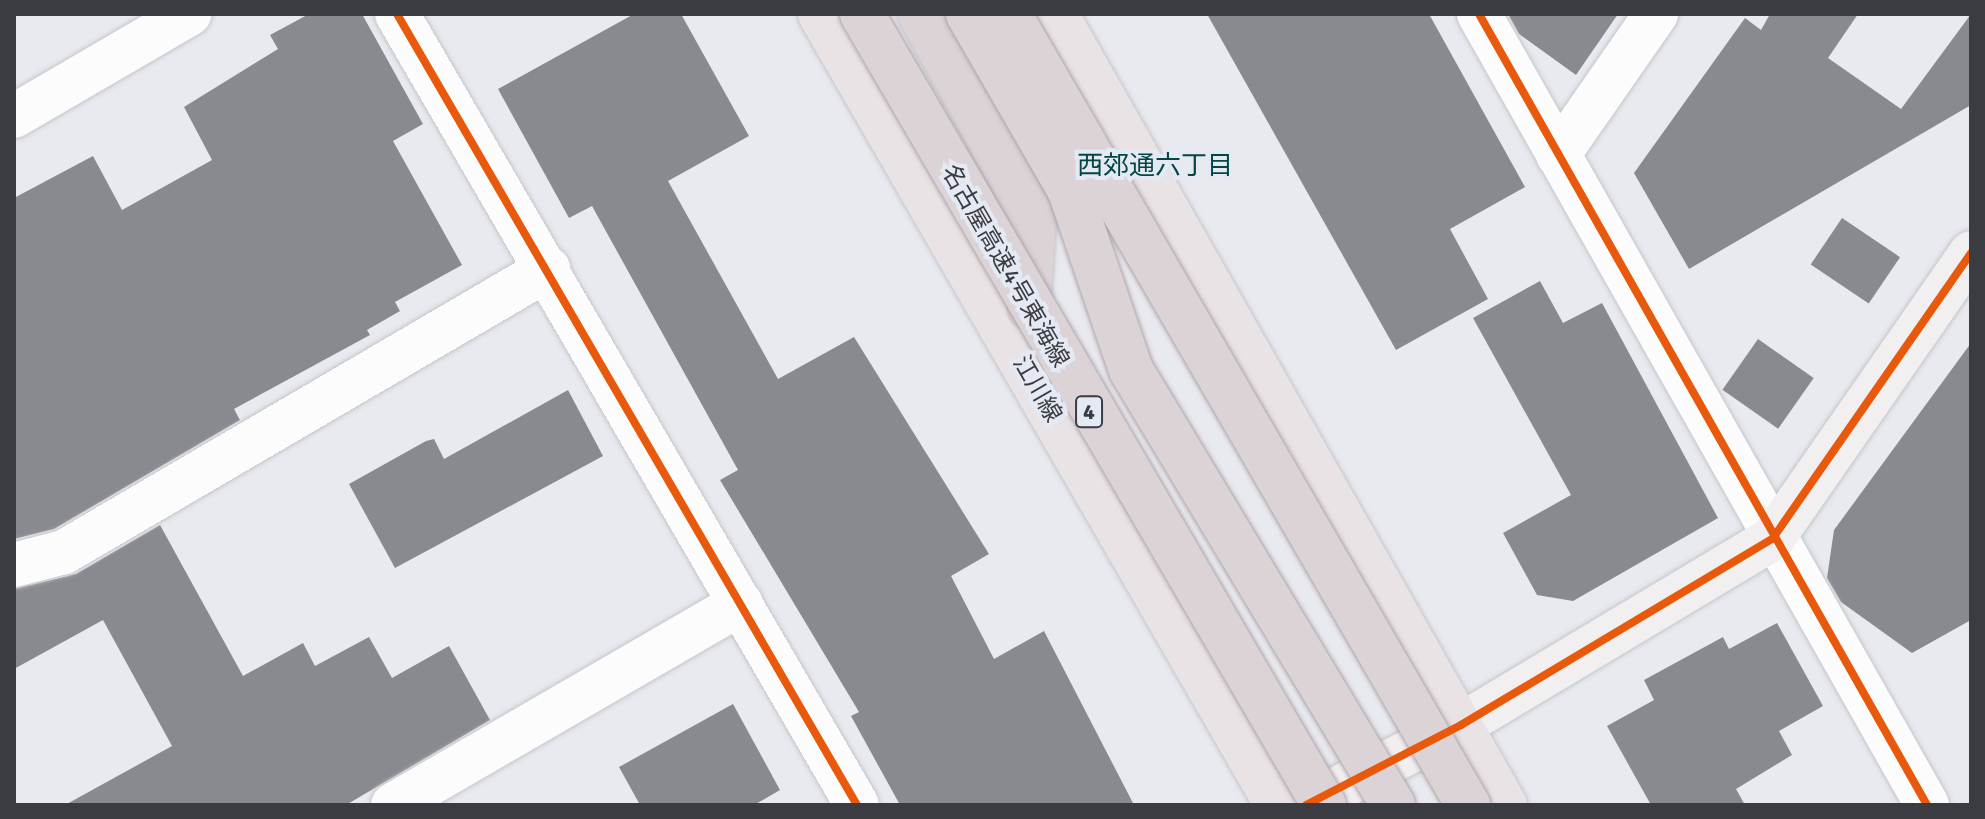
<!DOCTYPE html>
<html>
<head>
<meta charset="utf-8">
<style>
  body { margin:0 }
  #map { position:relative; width:1985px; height:819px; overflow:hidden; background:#e8eaf0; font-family:Signika,"Noto Sans JP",sans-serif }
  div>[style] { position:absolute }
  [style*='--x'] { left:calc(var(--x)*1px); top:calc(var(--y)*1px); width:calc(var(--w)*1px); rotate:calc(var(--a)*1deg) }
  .building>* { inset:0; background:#898a8f; transform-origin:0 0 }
  .roads { filter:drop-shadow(0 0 2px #c4c6ca) drop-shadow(0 0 2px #c4c6ca) }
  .street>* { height:44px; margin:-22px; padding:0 22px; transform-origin:22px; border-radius:22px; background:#fcfcfd }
  .secondary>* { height:44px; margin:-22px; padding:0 22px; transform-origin:22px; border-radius:22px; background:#f2eff1 }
  .primary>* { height:44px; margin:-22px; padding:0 22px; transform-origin:22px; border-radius:22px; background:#e9e3e6 }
  .highway>* { height:44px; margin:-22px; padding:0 22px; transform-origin:22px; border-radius:22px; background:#dcd3d6 }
  .bridges { filter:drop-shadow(0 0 2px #aea5aa) drop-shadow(0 0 2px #aea5aa) }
  .highway-bridge>* { height:44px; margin:-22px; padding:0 22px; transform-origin:22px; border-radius:22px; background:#dcd3d6 }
  .cycleway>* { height:8px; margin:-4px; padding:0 4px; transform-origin:4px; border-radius:4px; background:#e8590c }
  span { translate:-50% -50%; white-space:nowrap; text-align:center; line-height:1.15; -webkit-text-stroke:8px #e5e9f4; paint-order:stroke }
  .shield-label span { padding:2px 6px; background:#e5e9f4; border:2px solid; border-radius:6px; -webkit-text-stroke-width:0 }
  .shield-label { font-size:22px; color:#3b3c41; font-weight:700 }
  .street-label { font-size:24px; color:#3b3c41 }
  .neighbourhood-label { font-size:26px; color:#044644 }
  .frame { position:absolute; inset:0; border:16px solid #3b3c41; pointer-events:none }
</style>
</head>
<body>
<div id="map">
  <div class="building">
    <i style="clip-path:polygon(309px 14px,362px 14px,423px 124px,393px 141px,462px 265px,395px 302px,400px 311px,367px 330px,370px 335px,234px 409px,240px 420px,54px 529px,14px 539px,14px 198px,93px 156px,122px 210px,212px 160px,184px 107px,278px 49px,270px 35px)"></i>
    <i style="clip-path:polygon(634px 14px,681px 14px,749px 136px,668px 181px,778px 379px,854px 337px,989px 554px,951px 576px,994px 659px,1044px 631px,1134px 805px,900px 805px,851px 716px,859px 712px,720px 480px,738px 470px,592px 206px,569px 218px,498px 89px)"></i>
    <i style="clip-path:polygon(1207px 14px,1429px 14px,1525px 187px,1450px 229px,1488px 299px,1396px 350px)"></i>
    <i style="clip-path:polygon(1508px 14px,1618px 14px,1576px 75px,1519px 34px)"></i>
    <i style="clip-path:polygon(1770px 14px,1858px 14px,1828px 58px,1901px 109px,1971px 14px,1971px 105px,1689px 269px,1634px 173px,1745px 18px,1761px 30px)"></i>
    <i style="left:1842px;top:218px;width:70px;height:56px;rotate:34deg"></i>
    <i style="clip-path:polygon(1540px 281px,1563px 323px,1602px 303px,1718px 518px,1573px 601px,1537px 595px,1503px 533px,1571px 495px,1473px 318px)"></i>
    <i style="left:1758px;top:339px;width:68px;height:62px;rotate:35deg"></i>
    <i style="clip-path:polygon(1971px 343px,1971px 620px,1912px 653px,1841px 602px,1827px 578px,1834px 530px)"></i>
    <i style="clip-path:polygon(568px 390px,603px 456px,395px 568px,349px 484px,426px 441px,434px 439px,444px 459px)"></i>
    <i style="clip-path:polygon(160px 525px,243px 676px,303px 643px,315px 666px,369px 637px,392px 678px,449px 646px,490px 720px,346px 805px,65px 805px,172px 746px,103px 620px,14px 669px,14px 589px,76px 574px)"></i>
    <i style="clip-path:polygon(1777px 623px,1823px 706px,1779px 731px,1792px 755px,1736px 789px,1745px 805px,1651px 805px,1607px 726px,1654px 700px,1644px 680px,1723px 637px,1729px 649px)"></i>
    <i style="clip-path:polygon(733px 704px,780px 790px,754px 805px,640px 805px,619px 767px)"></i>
  </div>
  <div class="roads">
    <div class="street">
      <i style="--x:397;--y:14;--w:915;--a:59.82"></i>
      <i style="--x:1479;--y:14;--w:909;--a:60.47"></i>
      <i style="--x:14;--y:116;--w:203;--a:-30.2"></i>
      <i style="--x:1558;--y:155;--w:172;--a:-55.2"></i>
      <i style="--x:14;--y:565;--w:52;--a:-14.6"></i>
      <i style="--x:64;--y:552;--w:561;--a:-30.32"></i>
      <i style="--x:393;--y:805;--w:402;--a:-30.1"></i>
    </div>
    <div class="secondary">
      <i style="--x:1306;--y:805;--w:174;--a:-27.3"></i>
      <i style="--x:1461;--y:725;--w:364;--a:-30.9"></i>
      <i style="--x:1773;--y:538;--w:347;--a:-55.2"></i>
    </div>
    <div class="primary">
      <i style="--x:820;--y:14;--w:914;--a:59.98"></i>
      <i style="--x:1056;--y:14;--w:910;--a:60.42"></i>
    </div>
    <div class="highway">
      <i style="--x:920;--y:14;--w:235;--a:61"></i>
      <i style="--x:1034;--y:220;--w:89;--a:93.9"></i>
    </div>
  </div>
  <div class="bridges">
    <div class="highway-bridge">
      <i style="--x:862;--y:14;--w:916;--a:59.71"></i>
      <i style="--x:968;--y:14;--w:204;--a:60"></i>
      <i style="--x:1070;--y:191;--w:189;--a:71.2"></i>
      <i style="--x:1131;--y:370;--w:508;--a:58.94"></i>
      <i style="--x:1009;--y:14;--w:915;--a:59.87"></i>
    </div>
  </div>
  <div class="cycleway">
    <i style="--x:397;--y:14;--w:915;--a:59.82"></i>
    <i style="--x:1479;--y:14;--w:909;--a:60.47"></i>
    <i style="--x:1306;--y:805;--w:174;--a:-27.3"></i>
    <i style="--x:1461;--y:725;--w:364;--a:-30.9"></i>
    <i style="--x:1773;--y:538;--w:347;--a:-55.2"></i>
  </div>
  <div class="shield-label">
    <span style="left:1089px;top:412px">4</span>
  </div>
  <div class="street-label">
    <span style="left:1005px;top:266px;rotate:60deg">名古屋高速4号東海線</span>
    <span style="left:1037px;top:389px;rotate:60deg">江川線</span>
  </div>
  <div class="neighbourhood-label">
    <span style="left:1155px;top:167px">西郊通六丁目</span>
  </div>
  <div class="frame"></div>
</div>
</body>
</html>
